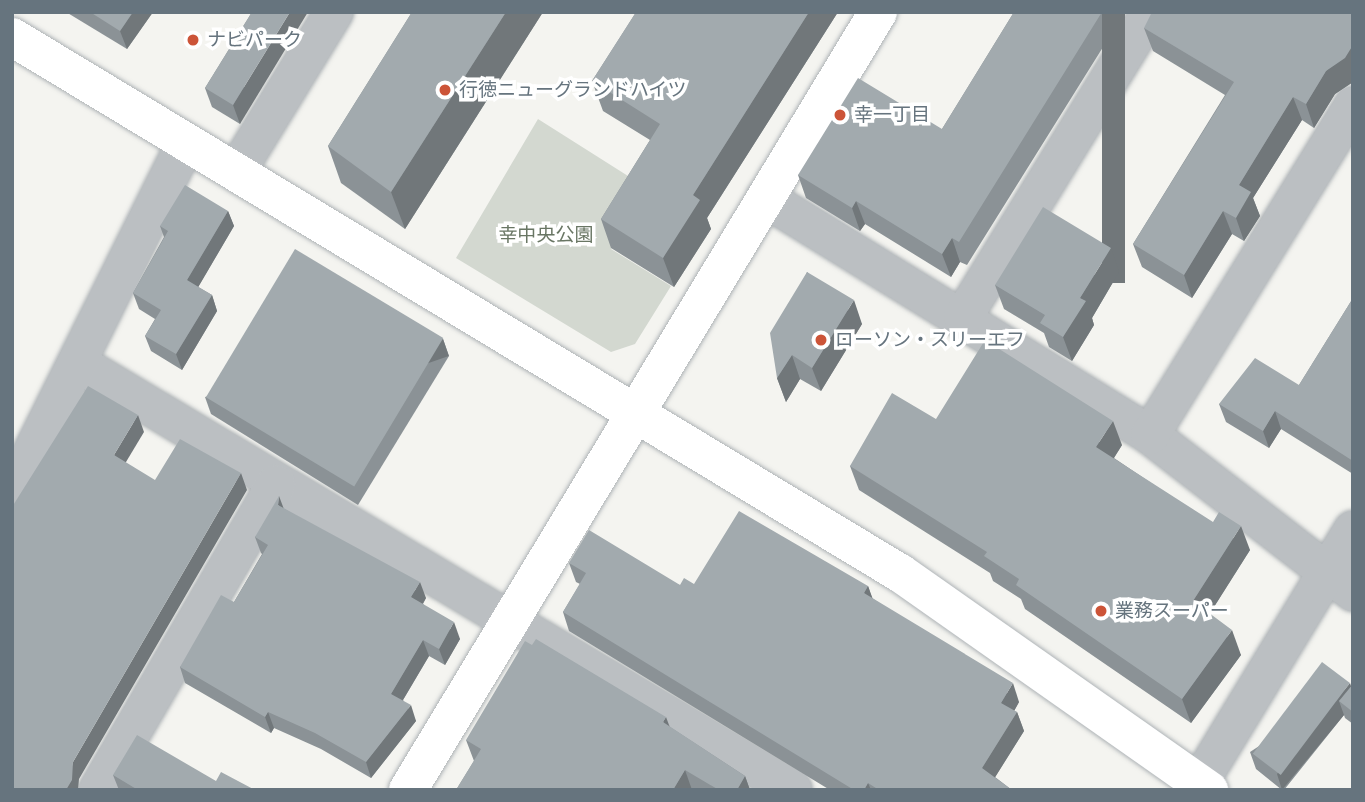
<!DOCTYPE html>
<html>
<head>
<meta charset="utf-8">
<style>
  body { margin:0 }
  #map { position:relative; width:1365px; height:802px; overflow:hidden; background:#f4f4f0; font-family:"PT Sans Narrow","Noto Sans JP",sans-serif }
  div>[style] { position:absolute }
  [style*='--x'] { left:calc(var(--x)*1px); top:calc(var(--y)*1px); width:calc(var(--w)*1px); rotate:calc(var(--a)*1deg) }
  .green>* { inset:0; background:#d3d8d0 }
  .roads { filter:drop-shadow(0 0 2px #aeb3b6) drop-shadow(0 0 2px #aeb3b6) }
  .street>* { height:38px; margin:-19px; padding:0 19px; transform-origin:19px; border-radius:19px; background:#bbbfc2 }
  .secondary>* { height:38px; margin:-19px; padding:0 19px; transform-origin:19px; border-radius:19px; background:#fff }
  .wall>* { inset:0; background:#8b9296 }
  .shaded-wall>* { inset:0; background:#71777a; transform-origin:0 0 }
  .building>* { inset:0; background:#a2aaae; transform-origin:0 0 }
  .dots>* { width:19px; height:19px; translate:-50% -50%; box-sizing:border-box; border:4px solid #fff; border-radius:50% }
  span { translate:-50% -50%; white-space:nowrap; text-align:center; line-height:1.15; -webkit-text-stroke:7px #fff; paint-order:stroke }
  .poi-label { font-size:19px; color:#66747e }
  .left { translate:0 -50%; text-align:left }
  .park-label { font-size:19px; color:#697664 }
  .frame { position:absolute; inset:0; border:14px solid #66747e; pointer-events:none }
</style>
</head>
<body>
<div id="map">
  <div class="green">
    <i style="clip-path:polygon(538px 119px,647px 188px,611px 249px,671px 286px,635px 344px,611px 352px,456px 258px)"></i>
  </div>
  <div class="roads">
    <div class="street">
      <i style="--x:236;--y:172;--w:188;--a:-58.5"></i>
      <i style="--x:765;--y:198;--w:452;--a:31.6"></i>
      <i style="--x:1150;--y:435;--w:257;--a:37.7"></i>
      <i style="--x:963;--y:317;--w:358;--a:-58.4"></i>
      <i style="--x:81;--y:365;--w:829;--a:30.83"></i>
      <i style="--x:1150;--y:435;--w:387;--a:-58.3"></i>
      <i style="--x:12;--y:493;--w:391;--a:-63.6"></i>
      <i style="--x:1199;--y:783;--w:296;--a:-58.7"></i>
      <i style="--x:98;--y:790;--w:354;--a:-59.8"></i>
    </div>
    <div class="secondary">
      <i style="--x:12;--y:37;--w:1037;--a:31.12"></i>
      <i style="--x:900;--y:573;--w:378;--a:35.1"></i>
      <i style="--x:408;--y:790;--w:909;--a:-58.86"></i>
    </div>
  </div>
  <div class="wall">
    <i style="clip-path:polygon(66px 12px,153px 12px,127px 49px)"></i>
    <i style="clip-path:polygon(252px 12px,240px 124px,212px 107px,205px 88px)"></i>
    <i style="clip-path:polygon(412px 12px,543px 12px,405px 229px,341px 183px,328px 146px)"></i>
    <i style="clip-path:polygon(633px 12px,838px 12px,707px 218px,711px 229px,674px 287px,611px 248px,601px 219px,650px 140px,603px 111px,592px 81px,635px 14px)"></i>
    <i style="clip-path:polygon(1014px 12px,1125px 12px,967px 265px,960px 262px,951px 277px,865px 224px,860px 231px,806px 198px,798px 175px,942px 129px)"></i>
    <i style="clip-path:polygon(1353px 12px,1353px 82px,1335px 94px,1314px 128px,1302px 120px,1253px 198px,1260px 216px,1244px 241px,1232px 234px,1192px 298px,1142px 267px,1133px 244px,1225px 95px,1153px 51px,1144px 28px)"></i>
    <i style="clip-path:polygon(228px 211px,234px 226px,198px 287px,212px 295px,217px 311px,182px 370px,151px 351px,145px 336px,155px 319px,139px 309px,133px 293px,164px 237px,160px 226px)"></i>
    <i style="clip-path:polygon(807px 272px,862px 324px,821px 391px,800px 379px,786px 402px,777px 378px)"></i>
    <i style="clip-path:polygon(1119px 272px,1092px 318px,1094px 325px,1072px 361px,1049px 347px,1044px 333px,1004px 309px,995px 285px)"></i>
    <i style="clip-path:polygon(1353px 298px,1353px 474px,1281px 429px,1269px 448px,1226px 422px,1219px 404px,1299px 385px)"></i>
    <i style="clip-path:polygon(443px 339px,449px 356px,358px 505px,211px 414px,205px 397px)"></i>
    <i style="clip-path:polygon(936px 419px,1122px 445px,1114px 458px,1250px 550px,1210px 613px,1241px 655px,1191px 723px,1025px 609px,1021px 599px,993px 581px,990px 573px,859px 490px,850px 466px)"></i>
    <i style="clip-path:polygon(283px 508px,426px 598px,423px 604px,460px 639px,445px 665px,429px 656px,403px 700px,416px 721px,371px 778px,321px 749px,274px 728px,271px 733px,185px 683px,180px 667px,234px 602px,262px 554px,261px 553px,255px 537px)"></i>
    <i style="clip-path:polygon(569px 563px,680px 585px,694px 584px,868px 586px,872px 598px,1019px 702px,1014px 711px,1017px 712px,1024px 731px,995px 777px,1012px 790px,830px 790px,569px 631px,563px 612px,580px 584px,576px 582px)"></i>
    <i style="clip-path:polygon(1353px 684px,1353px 724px,1345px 718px,1344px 715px,1284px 790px,1282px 790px,1256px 769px,1250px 752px,1351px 686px)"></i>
    <i style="clip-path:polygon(670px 727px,745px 776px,750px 790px,456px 790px,474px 761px,466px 740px)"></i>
    <i style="clip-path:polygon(113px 775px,216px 781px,255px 790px,119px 790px)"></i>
  </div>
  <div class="shaded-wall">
    <i style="clip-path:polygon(133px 12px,153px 12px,127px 49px,120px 31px)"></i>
    <i style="clip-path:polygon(290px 12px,308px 12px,240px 124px,233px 105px)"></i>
    <i style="clip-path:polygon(506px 12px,543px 12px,405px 229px,391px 192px)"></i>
    <i style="clip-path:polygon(809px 12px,838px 12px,707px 218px,711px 229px,674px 287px,663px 258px,693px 195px)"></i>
    <i style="left:1102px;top:12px;width:23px;height:271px"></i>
    <i style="clip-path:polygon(1353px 45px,1353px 82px,1335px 94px,1314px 128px,1306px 104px,1326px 71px)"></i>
    <i style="clip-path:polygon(1293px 97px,1302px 120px,1253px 198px,1260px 216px,1244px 241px,1236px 218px,1239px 185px)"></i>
    <i style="clip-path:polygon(856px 201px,865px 224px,860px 231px,852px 208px)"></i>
    <i style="clip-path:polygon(228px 211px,234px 226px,193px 296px,187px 280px)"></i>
    <i style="clip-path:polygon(1223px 211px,1232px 234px,1192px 298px,1184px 275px)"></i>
    <i style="clip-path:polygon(952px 238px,960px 262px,951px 277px,942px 254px)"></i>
    <i style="clip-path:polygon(1111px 248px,1119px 272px,1092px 318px,1094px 325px,1072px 361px,1063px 337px,1080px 298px)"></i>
    <i style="clip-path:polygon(212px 295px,217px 311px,182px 370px,176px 354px)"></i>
    <i style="clip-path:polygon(854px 300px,862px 324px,821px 391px,812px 368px)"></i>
    <i style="left:443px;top:339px;width:18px;height:175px;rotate:71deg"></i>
    <i style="clip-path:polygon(792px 355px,800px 379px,786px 402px,777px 378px)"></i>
    <i style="clip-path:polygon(1275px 411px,1281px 429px,1269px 448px,1263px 431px)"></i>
    <i style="clip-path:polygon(138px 415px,144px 432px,120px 472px,114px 455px)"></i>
    <i style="clip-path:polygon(1113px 421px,1122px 445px,1105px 472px,1096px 447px)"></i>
    <i style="clip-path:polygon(241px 473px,247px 490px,79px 779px,78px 790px,66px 790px,73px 762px)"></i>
    <i style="clip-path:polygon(279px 496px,285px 512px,278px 505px)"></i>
    <i style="clip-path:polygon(1241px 526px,1250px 550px,1202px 626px,1193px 601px)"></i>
    <i style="clip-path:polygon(420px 582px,426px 598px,417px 613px,411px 597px)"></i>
    <i style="clip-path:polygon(868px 586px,875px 605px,864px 593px)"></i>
    <i style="clip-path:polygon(454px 622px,460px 639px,445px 665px,439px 649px)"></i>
    <i style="clip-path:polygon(1232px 630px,1241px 655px,1191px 723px,1182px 699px)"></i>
    <i style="clip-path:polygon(423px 640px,429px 656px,397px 710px,391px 694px)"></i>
    <i style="clip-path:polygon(1013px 683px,1019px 702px,1008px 722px,1001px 703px)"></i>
    <i style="clip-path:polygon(1350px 683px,1353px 692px,1339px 701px,1344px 715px,1282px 790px,1277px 774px)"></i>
    <i style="clip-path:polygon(411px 705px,416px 721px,371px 778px,366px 762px)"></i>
    <i style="clip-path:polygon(268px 712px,274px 728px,271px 733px,265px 717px)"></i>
    <i style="clip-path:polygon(1017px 712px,1024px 731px,989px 787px,982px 768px)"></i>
    <i style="clip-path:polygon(666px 717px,677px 746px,663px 722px)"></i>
    <i style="clip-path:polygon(685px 770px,692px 790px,673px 790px)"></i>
    <i style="clip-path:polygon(745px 776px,750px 790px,737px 790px)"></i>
    <i style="clip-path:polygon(868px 783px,871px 790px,864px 790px)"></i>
  </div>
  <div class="building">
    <i style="clip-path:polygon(90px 12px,133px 12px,120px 31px)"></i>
    <i style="clip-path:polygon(252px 12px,290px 12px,233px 105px,205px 88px)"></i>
    <i style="clip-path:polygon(412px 12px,506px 12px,391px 192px,328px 146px)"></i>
    <i style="clip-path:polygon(636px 12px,809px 12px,693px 195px,700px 200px,663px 258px,601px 219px,660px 124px,592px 81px)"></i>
    <i style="clip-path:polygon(1014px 12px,1102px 12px,959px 242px,952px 238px,942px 254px,856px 201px,852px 208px,798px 175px,858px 78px,942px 129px)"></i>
    <i style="clip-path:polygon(1152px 12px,1353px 12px,1353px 45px,1345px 58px,1326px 71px,1306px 104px,1293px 97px,1239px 185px,1251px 192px,1236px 218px,1223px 211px,1184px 275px,1133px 244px,1234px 82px,1144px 28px)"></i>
    <i style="clip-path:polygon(185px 185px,228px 211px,187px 280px,212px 295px,176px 354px,145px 336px,161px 310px,133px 293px,168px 231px,160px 226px)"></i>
    <i style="clip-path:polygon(1043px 207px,1111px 248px,1080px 298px,1086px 301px,1063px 337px,1040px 323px,1045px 315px,995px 285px)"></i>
    <i style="left:295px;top:249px;width:173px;height:173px;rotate:31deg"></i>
    <i style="clip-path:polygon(807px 272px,854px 300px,812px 368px,792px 355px,777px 378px,770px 333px)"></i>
    <i style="clip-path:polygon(1353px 298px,1353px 461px,1275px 411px,1263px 431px,1219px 404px,1255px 358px,1299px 385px)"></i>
    <i style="clip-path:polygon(985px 340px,1113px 421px,1096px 447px,1213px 522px,1219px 512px,1241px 526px,1193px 601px,1232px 630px,1182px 699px,1016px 585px,1019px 579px,984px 556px,987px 552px,850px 466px,892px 393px,936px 419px)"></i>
    <i style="clip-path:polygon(88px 386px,138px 415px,114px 455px,155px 480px,180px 439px,241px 473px,73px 762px,72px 780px,66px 790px,12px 790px,12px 507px)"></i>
    <i style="clip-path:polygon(279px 496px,278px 505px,420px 582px,411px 597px,454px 622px,439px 649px,423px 640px,391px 694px,411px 705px,366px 762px,315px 733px,268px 712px,265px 717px,180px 667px,221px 595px,234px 602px,268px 545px,255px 537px)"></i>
    <i style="clip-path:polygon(739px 511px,868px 586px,864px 593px,1013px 683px,1001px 703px,1017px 712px,982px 768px,1012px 790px,879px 790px,868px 783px,864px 790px,854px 790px,563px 612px,586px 573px,569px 563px,589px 530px,680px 585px,684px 578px,694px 584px)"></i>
    <i style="clip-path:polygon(536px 639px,666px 717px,663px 722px,745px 776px,737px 790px,719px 790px,685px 770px,673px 790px,456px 790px,481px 749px,466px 740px,525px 641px,532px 645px)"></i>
    <i style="left:1322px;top:662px;width:35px;height:115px;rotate:37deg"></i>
    <i style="clip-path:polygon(1353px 684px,1353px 712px,1339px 701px)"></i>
    <i style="clip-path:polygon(137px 735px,216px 781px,221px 772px,255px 790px,138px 790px,113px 775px)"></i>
  </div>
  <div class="dots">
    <i style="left:193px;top:40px;background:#cc5438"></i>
    <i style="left:445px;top:90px;background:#cc5438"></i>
    <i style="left:840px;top:115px;background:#cc5438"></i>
    <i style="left:821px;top:340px;background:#cc5438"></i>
    <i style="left:1101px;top:611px;background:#cc5438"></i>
  </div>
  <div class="poi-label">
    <span class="left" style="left:207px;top:40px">ナビパーク</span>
    <span class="left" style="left:459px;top:90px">行徳ニューグランドハイツ</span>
    <span class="left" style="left:854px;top:115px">幸一丁目</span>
    <span class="left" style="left:835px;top:340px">ローソン・スリーエフ</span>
    <span class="left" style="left:1115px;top:611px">業務スーパー</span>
  </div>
  <div class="park-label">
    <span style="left:546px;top:235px">幸中央公園</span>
  </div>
  <div class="frame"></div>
</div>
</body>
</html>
